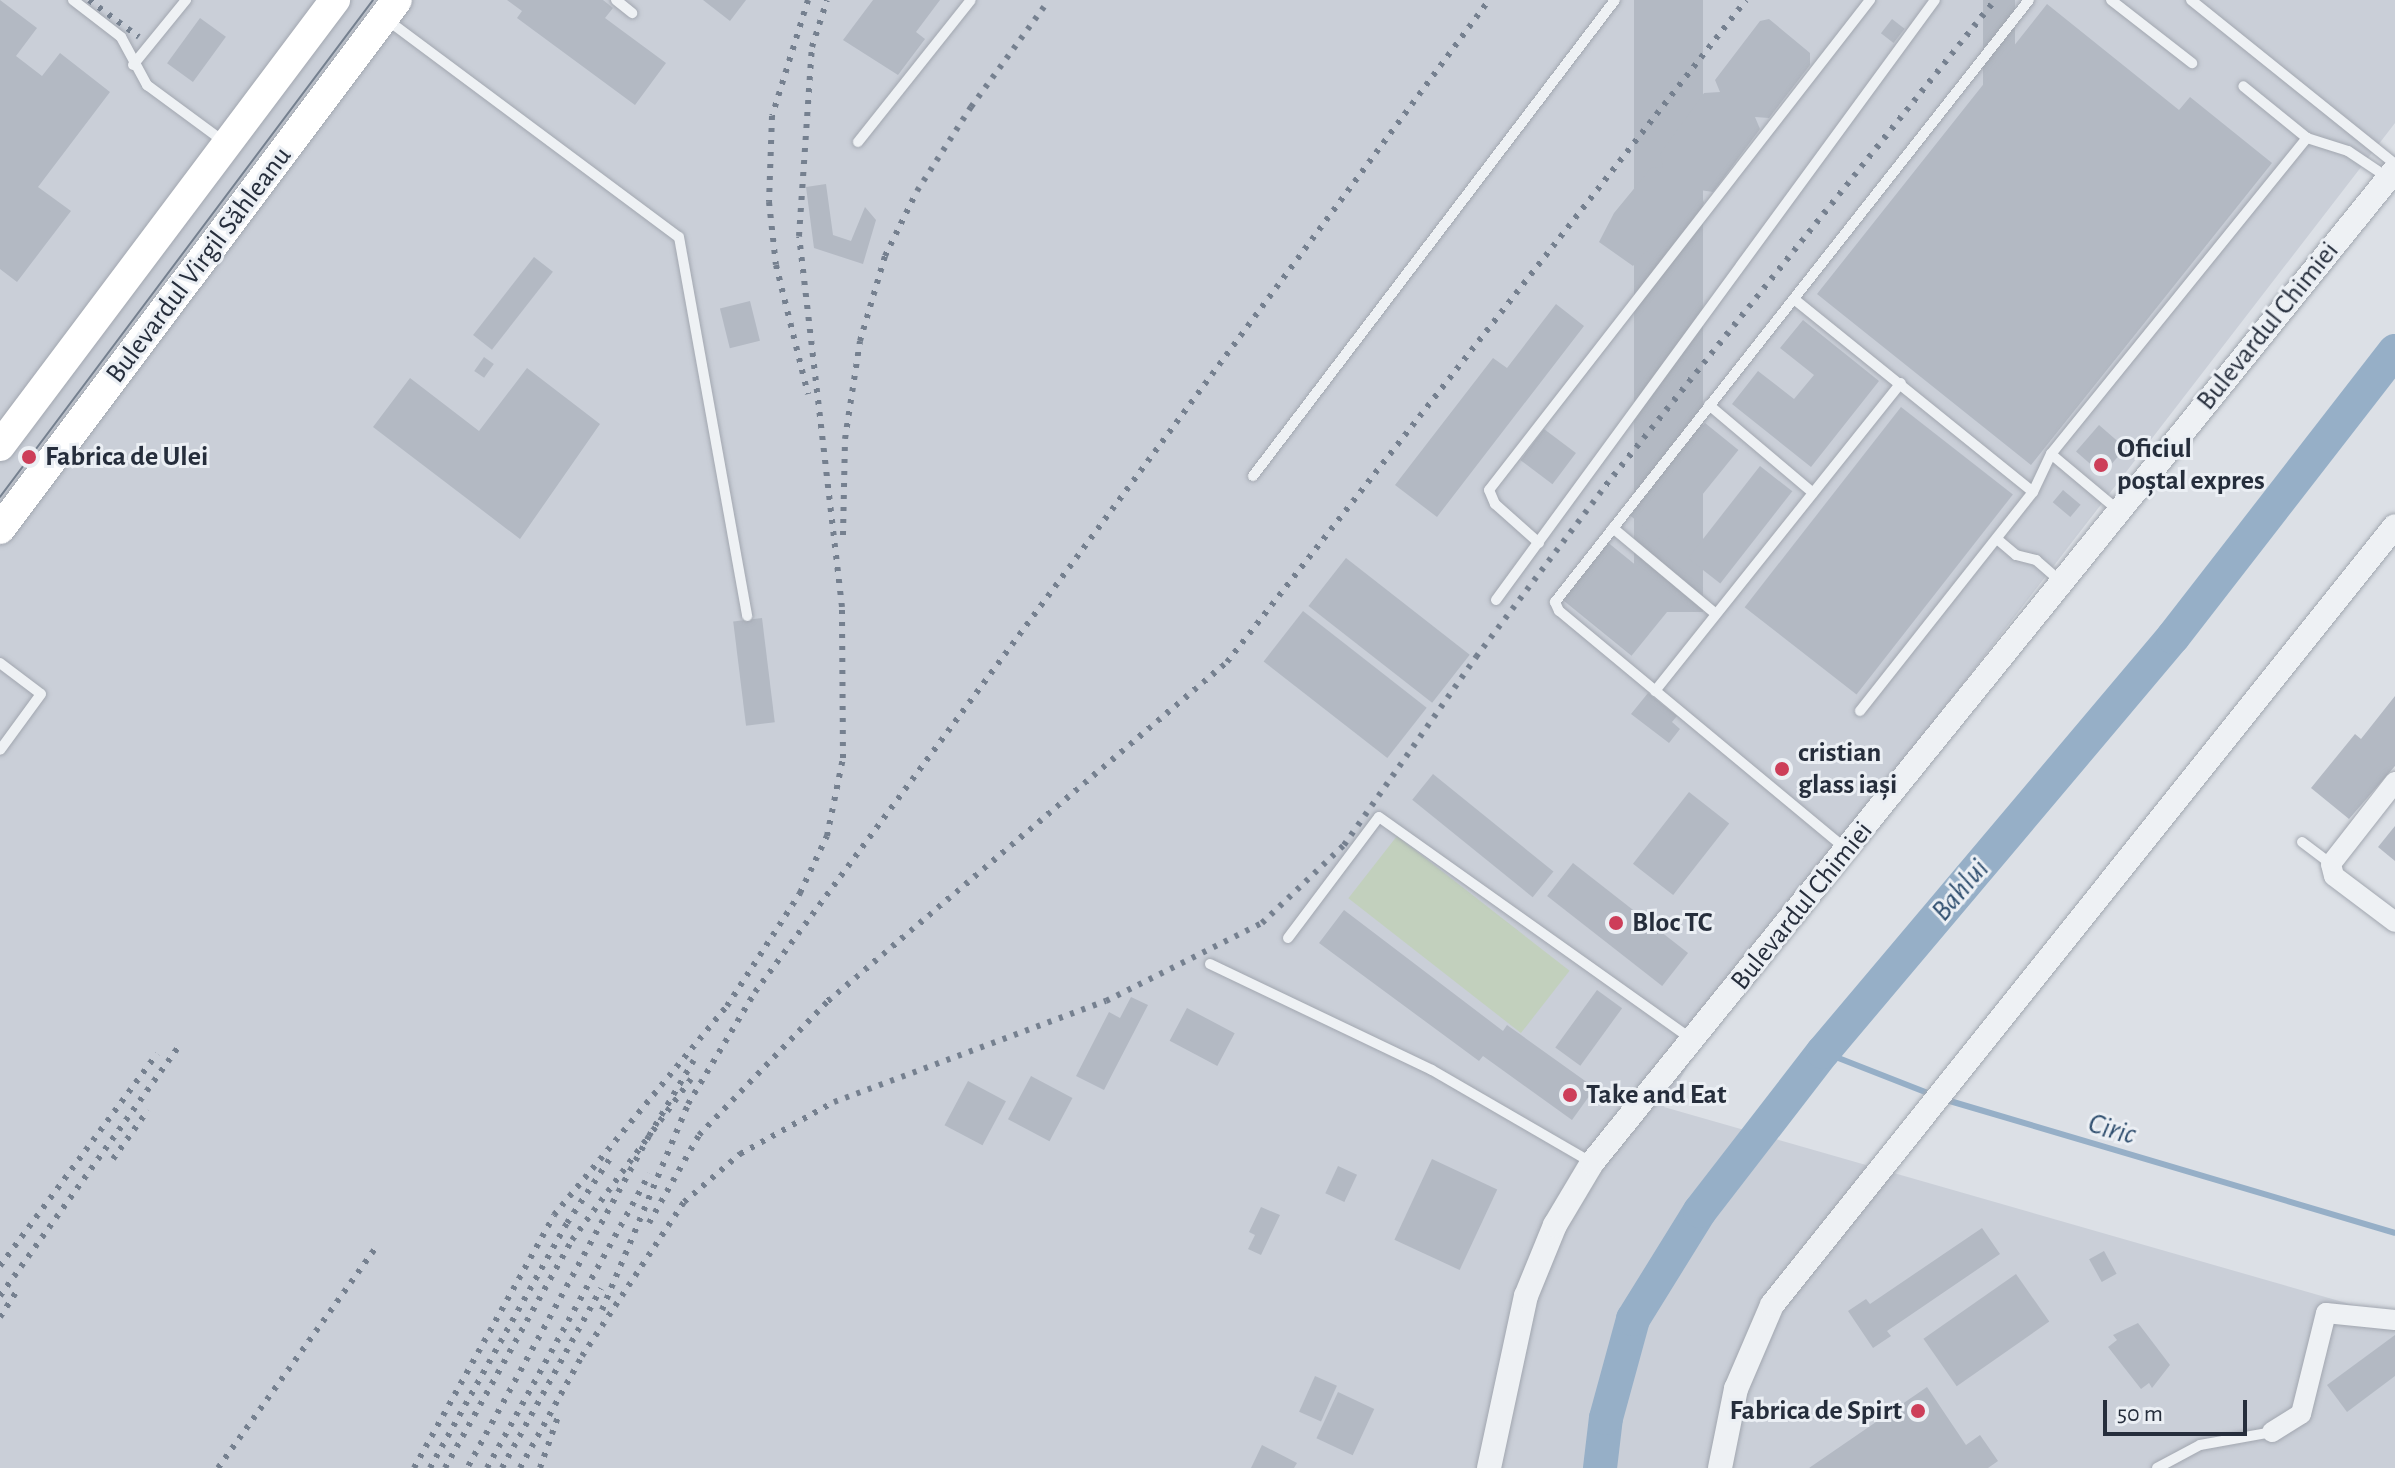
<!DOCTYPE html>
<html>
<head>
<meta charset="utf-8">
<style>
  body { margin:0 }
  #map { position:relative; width:2395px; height:1468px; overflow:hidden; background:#dce0e6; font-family:"Alegreya Sans",sans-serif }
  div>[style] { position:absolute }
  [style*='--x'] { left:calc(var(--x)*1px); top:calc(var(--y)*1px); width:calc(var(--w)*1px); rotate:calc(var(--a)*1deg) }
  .built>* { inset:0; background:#cacfd8 }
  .green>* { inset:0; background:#c2d0bd; transform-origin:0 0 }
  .stream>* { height:6px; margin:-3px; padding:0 3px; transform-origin:3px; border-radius:3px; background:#96afc7 }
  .river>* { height:34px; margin:-17px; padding:0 17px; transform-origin:17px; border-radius:17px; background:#96afc7 }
  .building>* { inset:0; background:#b3b9c3; transform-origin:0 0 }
  .roads { filter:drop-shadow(0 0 2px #a2a7b0) drop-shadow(0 0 2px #a2a7b0) }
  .service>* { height:10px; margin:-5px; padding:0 5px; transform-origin:5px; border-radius:5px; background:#eef1f4 }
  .minor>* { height:20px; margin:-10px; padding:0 10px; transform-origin:10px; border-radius:10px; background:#eef1f4 }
  .tertiary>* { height:24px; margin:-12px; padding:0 12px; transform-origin:12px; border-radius:12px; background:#eef1f4 }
  .primary>* { height:30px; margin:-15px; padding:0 15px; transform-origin:15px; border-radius:15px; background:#fff }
  .tram>* { height:2px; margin:-1px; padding:0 1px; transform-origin:1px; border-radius:1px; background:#75808f }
  .rail>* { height:6px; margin-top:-3px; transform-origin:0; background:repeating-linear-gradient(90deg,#75808f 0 4px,transparent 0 12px) }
  .dots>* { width:22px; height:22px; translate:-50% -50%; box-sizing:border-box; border:4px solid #ebeff4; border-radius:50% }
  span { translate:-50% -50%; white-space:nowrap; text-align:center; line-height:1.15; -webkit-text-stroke:6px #ebeff4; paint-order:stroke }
  .street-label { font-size:28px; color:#262e3c }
  .poi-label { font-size:28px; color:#262e3c; font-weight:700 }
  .left { translate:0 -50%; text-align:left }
  .right { translate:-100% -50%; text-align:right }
  .water-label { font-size:30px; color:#304f6f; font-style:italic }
  .scale { position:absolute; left:2103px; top:1400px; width:144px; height:36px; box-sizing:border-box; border:4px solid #262e3c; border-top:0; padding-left:10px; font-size:24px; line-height:28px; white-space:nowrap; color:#262e3c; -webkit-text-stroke:6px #ebeff4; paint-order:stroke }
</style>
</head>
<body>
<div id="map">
  <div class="built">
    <i style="clip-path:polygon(0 0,2395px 0,2395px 123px,1747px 964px,1664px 1107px,2395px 1317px,2395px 1468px,0 1468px)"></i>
  </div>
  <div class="green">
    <i style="left:1397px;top:836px;width:219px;height:79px;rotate:38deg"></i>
  </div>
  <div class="stream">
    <i style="--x:1823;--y:1052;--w:118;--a:21.4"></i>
    <i style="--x:1943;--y:1099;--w:471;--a:16.5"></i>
  </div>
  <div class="river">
    <i style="--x:1600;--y:1468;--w:50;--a:-83.2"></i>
    <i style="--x:1606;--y:1418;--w:103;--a:-74.7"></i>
    <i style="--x:1633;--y:1319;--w:127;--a:-58.2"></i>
    <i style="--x:1700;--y:1211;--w:201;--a:-52.3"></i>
    <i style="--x:1823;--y:1052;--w:543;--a:-49.86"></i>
    <i style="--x:2173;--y:637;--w:362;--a:-52.2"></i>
  </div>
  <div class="building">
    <i style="clip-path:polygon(0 0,37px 28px,16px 56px,42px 76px,60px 53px,110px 92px,38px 187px,71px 211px,17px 282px,0 269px)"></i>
    <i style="clip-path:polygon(507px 0,603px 0,613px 8px,605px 18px,666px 63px,635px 105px,517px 18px,522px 11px)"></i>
    <i style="clip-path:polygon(703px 0,746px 0,730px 21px)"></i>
    <i style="clip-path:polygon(873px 0,940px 0,916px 32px,925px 39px,898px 75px,843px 40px)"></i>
    <i style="left:1634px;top:0;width:69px;height:612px"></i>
    <i style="left:1983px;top:0;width:32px;height:179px"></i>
    <i style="clip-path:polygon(2047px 4px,2179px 110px,2190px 97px,2272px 163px,2031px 465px,1817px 294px)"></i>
    <i style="left:200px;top:18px;width:32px;height:56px;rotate:36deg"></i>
    <i style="clip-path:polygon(1769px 19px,1810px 53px,1810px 65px,1769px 118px,1755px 117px,1760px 129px,1713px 192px,1700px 190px,1704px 203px,1666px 255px,1657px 259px,1646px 251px,1633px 266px,1599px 242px,1614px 213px,1651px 168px,1663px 167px,1660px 154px,1704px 93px,1720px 92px,1715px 80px,1760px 21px)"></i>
    <i style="left:1892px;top:19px;width:16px;height:18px;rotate:38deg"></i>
    <i style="clip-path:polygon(826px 184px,833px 235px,851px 241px,865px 207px,876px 220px,863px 264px,814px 248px,806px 187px)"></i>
    <i style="left:534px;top:257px;width:24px;height:99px;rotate:38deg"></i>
    <i style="left:750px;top:301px;width:41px;height:31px;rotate:76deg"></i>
    <i style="clip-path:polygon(1556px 304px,1584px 326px,1437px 517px,1395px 485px,1493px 358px,1507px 368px)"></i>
    <i style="clip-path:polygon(1803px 320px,1879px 381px,1811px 467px,1732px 404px,1758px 371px,1794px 399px,1814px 375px,1780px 348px)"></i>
    <i style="left:484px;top:357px;width:12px;height:17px;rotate:35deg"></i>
    <i style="clip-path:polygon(527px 368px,600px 424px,520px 539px,373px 427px,410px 378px,479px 431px)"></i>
    <i style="left:1901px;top:407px;width:142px;height:254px;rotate:38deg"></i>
    <i style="left:1705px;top:423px;width:43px;height:119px;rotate:39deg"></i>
    <i style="left:2099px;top:425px;width:35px;height:35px;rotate:41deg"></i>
    <i style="left:1544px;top:429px;width:40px;height:39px;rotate:37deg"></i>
    <i style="left:1760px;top:466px;width:41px;height:117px;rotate:38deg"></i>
    <i style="left:2063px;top:490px;width:23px;height:16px;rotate:40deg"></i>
    <i style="left:1606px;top:541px;width:92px;height:73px;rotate:39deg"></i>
    <i style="left:1346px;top:558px;width:157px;height:61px;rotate:38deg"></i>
    <i style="left:1303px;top:611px;width:157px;height:64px;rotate:38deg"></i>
    <i style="left:762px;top:618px;width:105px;height:29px;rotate:83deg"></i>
    <i style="clip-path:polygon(1648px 693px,1677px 716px,1672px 722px,1680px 729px,1669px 743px,1631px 714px)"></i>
    <i style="clip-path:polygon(2395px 696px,2395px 766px,2349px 819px,2311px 788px,2355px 734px,2361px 739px)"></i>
    <i style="left:1433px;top:774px;width:155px;height:33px;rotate:39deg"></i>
    <i style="left:1689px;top:792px;width:51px;height:91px;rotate:38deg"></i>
    <i style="clip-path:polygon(2395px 826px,2395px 861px,2378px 847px)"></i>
    <i style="left:1573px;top:863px;width:146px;height:42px;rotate:38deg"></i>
    <i style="clip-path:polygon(1344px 910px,1503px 1031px,1507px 1025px,1595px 1088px,1572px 1120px,1483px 1056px,1479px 1061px,1319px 943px)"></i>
    <i style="left:1597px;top:990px;width:31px;height:71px;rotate:36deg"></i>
    <i style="clip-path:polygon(1131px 997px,1148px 1005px,1104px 1090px,1076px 1076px,1109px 1012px,1120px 1018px)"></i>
    <i style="left:1187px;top:1008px;width:54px;height:37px;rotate:28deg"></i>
    <i style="left:1031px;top:1076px;width:47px;height:49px;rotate:28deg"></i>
    <i style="left:968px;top:1081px;width:43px;height:50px;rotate:28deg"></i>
    <i style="left:1432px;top:1159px;width:72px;height:89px;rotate:25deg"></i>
    <i style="left:1338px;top:1166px;width:21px;height:30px;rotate:25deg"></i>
    <i style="clip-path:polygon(1261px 1207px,1280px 1215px,1261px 1255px,1248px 1249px,1255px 1235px,1249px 1232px)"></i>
    <i style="clip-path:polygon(1982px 1228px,2000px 1254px,1887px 1331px,1891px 1336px,1873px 1348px,1848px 1311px,1866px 1299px,1870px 1304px)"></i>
    <i style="left:2104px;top:1251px;width:26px;height:17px;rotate:61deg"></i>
    <i style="left:2016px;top:1274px;width:58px;height:113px;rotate:55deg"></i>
    <i style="clip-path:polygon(2138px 1323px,2170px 1365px,2152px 1388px,2149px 1383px,2141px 1389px,2108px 1347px,2117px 1340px,2113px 1335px)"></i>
    <i style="clip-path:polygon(2395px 1335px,2395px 1376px,2347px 1412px,2327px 1385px)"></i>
    <i style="left:1315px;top:1376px;width:24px;height:39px;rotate:24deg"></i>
    <i style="clip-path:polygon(1927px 1387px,1966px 1445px,1980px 1435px,1998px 1461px,1988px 1468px,1809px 1468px)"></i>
    <i style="left:1338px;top:1392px;width:40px;height:51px;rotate:25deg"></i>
    <i style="clip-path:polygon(1262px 1445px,1297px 1463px,1294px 1468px,1251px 1468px)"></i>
  </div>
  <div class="roads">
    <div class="service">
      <i style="--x:73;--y:0;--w:61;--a:37.6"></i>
      <i style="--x:121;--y:37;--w:55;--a:61.6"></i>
      <i style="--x:147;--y:85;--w:94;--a:36.4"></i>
      <i style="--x:616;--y:0;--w:21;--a:39"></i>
      <i style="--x:2111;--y:0;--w:103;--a:37.9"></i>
      <i style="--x:2191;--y:0;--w:262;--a:38.8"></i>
      <i style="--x:386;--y:19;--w:365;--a:36.7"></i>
      <i style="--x:679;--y:237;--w:385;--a:79.8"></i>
      <i style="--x:133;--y:65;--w:84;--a:-50.8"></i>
      <i style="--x:2307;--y:138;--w:43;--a:17.6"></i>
      <i style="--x:2348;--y:151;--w:47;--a:33.7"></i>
      <i style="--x:858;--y:142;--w:181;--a:-51.5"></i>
      <i style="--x:1794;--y:299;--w:307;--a:38.9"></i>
      <i style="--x:1709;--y:405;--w:136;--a:40.2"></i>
      <i style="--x:2051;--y:454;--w:87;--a:39.9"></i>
      <i style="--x:1253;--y:476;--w:598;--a:-52.75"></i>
      <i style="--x:1613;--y:528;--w:134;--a:39.9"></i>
      <i style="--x:1997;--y:539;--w:25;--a:40"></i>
      <i style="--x:2016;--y:555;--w:21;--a:14"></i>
      <i style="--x:2036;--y:560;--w:32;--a:41"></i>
      <i style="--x:1539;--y:543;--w:59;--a:-138.4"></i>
      <i style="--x:1495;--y:504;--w:15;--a:-113"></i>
      <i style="--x:1489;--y:490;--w:621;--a:-52.13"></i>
      <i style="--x:1496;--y:600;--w:743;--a:-53.81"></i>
      <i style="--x:0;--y:663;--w:51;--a:37.1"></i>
      <i style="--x:41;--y:694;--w:69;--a:126.2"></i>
      <i style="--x:1655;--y:691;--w:394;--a:-51.4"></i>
      <i style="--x:1860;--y:711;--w:279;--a:-51.7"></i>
      <i style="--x:2033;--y:492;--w:42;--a:-64.7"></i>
      <i style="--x:2051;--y:454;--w:407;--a:-51"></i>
      <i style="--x:2307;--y:138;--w:82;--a:-140.9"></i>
      <i style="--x:2302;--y:842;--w:36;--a:37"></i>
      <i style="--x:1846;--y:849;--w:373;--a:-140.3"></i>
      <i style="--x:1559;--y:611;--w:10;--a:-114"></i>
      <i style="--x:1555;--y:602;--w:766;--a:-51.78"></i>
      <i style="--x:1288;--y:938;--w:151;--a:-53.1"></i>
      <i style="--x:1379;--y:817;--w:383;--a:35.4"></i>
      <i style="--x:1210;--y:964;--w:246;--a:25.5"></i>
      <i style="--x:1432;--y:1070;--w:184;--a:30.1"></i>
      <i style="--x:2157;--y:1468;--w:49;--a:-28.1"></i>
      <i style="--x:2200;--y:1445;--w:73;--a:-10.2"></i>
    </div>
    <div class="minor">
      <i style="--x:2395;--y:782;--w:104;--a:128"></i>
      <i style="--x:2331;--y:864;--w:12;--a:76"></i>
      <i style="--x:2334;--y:876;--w:76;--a:37"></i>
      <i style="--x:2272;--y:1432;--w:34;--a:-32"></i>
      <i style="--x:2301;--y:1414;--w:104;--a:-76.1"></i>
      <i style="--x:2326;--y:1313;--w:69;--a:5.8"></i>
    </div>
    <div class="tertiary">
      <i style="--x:1489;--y:1468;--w:176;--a:-77.9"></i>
      <i style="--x:1526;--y:1296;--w:77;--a:-67.8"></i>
      <i style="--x:1555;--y:1225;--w:72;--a:-59.2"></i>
      <i style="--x:1592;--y:1163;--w:1277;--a:-51.04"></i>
      <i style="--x:1720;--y:1468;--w:81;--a:-78.6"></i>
      <i style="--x:1736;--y:1389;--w:91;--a:-66.8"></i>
      <i style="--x:1772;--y:1305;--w:997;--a:-51.35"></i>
    </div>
    <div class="primary">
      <i style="--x:0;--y:446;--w:558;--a:-53.09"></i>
      <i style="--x:0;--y:529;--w:661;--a:-53.11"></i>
    </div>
  </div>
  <div class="tram">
    <i style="--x:0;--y:497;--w:621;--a:-53.11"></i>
  </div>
  <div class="rail">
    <i style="--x:89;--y:0;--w:62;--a:36.5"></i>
    <i style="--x:808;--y:0;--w:121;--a:107.2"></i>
    <i style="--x:772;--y:116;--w:86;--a:92"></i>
    <i style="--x:769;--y:202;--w:63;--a:83.7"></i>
    <i style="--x:776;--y:265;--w:133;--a:76.1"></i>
    <i style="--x:843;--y:535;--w:96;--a:-88.8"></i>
    <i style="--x:845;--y:439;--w:99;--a:-81.3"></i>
    <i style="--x:860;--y:341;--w:89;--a:-73.6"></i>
    <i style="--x:885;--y:256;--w:72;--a:-63.8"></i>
    <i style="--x:917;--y:191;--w:100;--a:-57.3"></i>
    <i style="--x:971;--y:107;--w:132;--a:-53.9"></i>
    <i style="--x:691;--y:1079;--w:71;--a:126.4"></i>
    <i style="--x:649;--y:1136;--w:88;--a:-59.4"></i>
    <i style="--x:113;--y:1159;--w:60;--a:-54.5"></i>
    <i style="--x:649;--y:1223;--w:101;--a:-60.4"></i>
    <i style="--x:699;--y:1135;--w:186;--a:-46.1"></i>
    <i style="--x:828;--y:1001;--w:524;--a:-40.35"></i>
    <i style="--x:1227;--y:662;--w:841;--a:-51.9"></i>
    <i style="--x:0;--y:1266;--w:264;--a:-53.5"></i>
    <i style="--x:0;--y:1296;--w:306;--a:-54.4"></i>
    <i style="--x:602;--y:1310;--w:223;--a:-67.3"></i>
    <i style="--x:688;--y:1104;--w:131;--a:-59.1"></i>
    <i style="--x:755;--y:992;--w:1234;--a:-53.5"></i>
    <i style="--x:0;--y:1317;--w:35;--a:-57"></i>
    <i style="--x:218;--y:1468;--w:269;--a:-54.4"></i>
    <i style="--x:414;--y:1468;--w:289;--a:-61"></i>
    <i style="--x:554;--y:1215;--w:271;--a:-50.4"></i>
    <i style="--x:727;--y:1006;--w:135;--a:-57.1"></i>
    <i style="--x:800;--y:893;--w:63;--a:-64.7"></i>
    <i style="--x:827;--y:836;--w:80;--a:-78.4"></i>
    <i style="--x:843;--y:758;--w:151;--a:-90.4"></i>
    <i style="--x:842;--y:607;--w:373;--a:-96.6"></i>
    <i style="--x:799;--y:236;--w:189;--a:-86.1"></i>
    <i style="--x:812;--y:47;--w:49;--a:-72.3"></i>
    <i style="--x:430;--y:1468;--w:281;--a:-60.8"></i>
    <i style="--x:567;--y:1223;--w:79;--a:-56.3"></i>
    <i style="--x:445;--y:1468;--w:261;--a:-60.9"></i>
    <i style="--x:572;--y:1240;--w:129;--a:-53.5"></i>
    <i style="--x:649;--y:1136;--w:379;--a:118.7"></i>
    <i style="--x:487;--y:1468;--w:336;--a:-61.1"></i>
    <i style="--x:502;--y:1468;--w:205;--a:-61.1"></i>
    <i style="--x:520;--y:1468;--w:128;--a:-61"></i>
    <i style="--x:582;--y:1356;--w:185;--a:-56.5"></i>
    <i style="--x:684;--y:1202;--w:74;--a:-40.6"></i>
    <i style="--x:740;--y:1154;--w:107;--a:-29"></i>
    <i style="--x:834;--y:1102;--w:290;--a:-20.4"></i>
    <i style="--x:1106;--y:1001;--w:174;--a:-26.6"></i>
    <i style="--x:1262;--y:923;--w:113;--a:-43.6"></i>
    <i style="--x:1344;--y:845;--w:230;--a:-54.9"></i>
    <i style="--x:1476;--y:657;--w:216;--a:-52.9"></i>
    <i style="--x:1606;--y:485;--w:622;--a:-51.27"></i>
    <i style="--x:540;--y:1468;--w:54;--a:-70.6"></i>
  </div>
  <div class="dots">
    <i style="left:29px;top:457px;background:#cd3e59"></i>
    <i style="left:2101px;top:465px;background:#cd3e59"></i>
    <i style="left:1782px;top:769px;background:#cd3e59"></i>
    <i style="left:1616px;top:923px;background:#cd3e59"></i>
    <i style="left:1570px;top:1095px;background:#cd3e59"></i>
    <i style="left:1918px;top:1411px;background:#cd3e59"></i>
  </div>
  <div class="street-label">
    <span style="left:199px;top:265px;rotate:-53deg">Bulevardul Virgil Săhleanu</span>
    <span style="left:2268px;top:326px;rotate:-51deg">Bulevardul Chimiei</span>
    <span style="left:1802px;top:906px;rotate:-51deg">Bulevardul Chimiei</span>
  </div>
  <div class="poi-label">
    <span class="left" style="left:2117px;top:465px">Oficiul<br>poștal expres</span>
    <span class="left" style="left:45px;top:457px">Fabrica de Ulei</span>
    <span class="left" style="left:1798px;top:769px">cristian<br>glass iași</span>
    <span class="left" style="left:1632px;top:923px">Bloc TC</span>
    <span class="left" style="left:1586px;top:1095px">Take and Eat</span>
    <span class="right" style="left:1902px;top:1411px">Fabrica de Spirt</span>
  </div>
  <div class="water-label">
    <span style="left:1960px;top:890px;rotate:-50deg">Bahlui</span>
    <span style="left:2112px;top:1129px;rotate:16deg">Ciric</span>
  </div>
  <div class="scale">50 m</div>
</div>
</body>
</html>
